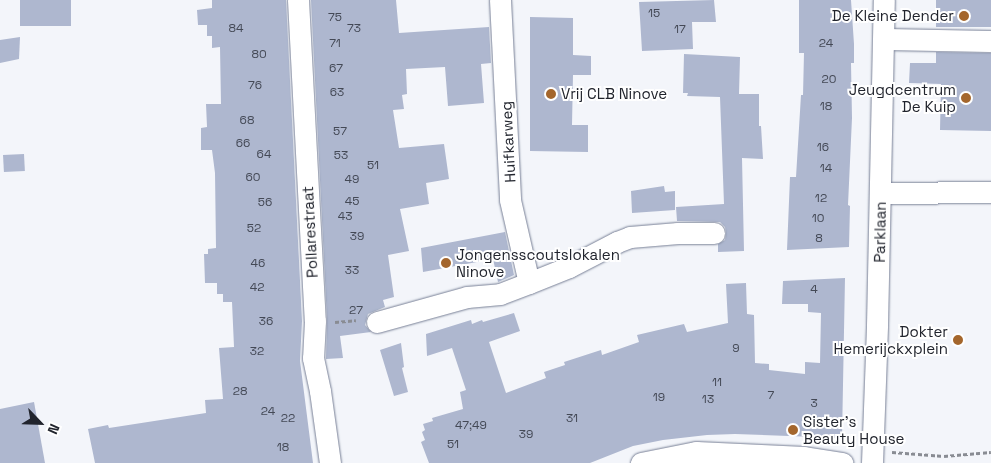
<!DOCTYPE html>
<html>
<head>
<meta charset="utf-8">
<style>
  body { margin:0 }
  #map { position:relative; width:991px; height:463px; overflow:hidden; background:#f3f5fa; font-family:"Space Grotesk",sans-serif }
  div>[style] { position:absolute }
  [style*='--x'] { left:calc(var(--x)*1px); top:calc(var(--y)*1px); width:calc(var(--w)*1px); rotate:calc(var(--a)*1deg) }
  .building>* { inset:0; background:#aeb7cf; transform-origin:0 0 }
  .path>* { height:3px; margin-top:-1.5px; transform-origin:0; background:repeating-linear-gradient(90deg,#898c93 0 4px,transparent 0 6.5px) }
  .roads { filter:drop-shadow(0 0 1px #788096) drop-shadow(0 0 1px #788096) }
  .minor>* { height:21px; margin:-10.5px; padding:0 10.5px; transform-origin:10.5px; border-radius:10.5px; background:#fff }
  .dots>* { width:14px; height:14px; translate:-50% -50%; box-sizing:border-box; border:2px solid #fff; border-radius:50% }
  span { translate:-50% -50%; white-space:nowrap; text-align:center; line-height:1.15; -webkit-text-stroke:4px #fff; paint-order:stroke }
  .number-label { font-size:12px; color:#444956 }
  .number-label span { -webkit-text-stroke-width:0 }
  .poi-label { font-size:15px; color:#21242d }
  .right { translate:-100% -50%; text-align:right }
  .left { translate:0 -50%; text-align:left }
  .street-label { font-size:15px; color:#21242d }
  .north { position:absolute; left:15px; top:398px; width:50px; height:50px; -webkit-text-stroke:4px #fff; paint-order:stroke; rotate:114deg; font-size:14px; font-weight:700; line-height:20px; text-align:center; color:#21242d }
  .north::after { content:''; display:block; margin:auto; width:18px; height:22px; background:#21242d; clip-path:polygon(50% 0,100% 100%,50% 72%,0 100%) }
</style>
</head>
<body>
<div id="map">
  <div class="building">
    <i style="left:20px;top:0;width:51px;height:26px"></i>
    <i style="clip-path:polygon(212px 0,286px 0,302px 321px,300px 361px,313px 463px,95px 463px,88px 429px,108px 425px,109px 428px,206px 413px,205px 400px,223px 399px,219px 348px,234px 347px,232px 302px,223px 302px,223px 294px,217px 294px,217px 283px,205px 283px,204px 254px,208px 254px,208px 249px,216px 248px,215px 173px,212px 150px,201px 150px,201px 128px,207px 127px,206px 104px,221px 104px,220px 47px,212px 48px,212px 36px,207px 36px,207px 25px,198px 25px,197px 10px,212px 8px)"></i>
    <i style="clip-path:polygon(311px 0,396px 0,399px 33px,489px 27px,491px 63px,481px 64px,484px 103px,448px 106px,445px 67px,406px 69px,407px 94px,402px 95px,404px 109px,393px 110px,399px 148px,444px 144px,449px 179px,426px 183px,429px 204px,400px 209px,409px 251px,388px 255px,394px 297px,383px 300px,385px 307px,368px 314px,365px 325px,371px 332px,340px 336px,343px 358px,326px 359px,327px 320px)"></i>
    <i style="clip-path:polygon(714px 0,716px 22px,692px 22px,693px 49px,642px 51px,639px 2px)"></i>
    <i style="clip-path:polygon(799px 0,851px 0,854px 44px,854px 63px,851px 63px,852px 118px,848px 205px,850px 206px,849px 247px,787px 250px,790px 177px,796px 177px,801px 95px,803px 95px,804px 53px,799px 53px)"></i>
    <i style="left:936px;top:0;width:55px;height:27px"></i>
    <i style="clip-path:polygon(530px 17px,573px 18px,573px 55px,591px 56px,591px 75px,573px 75px,572px 125px,588px 125px,588px 152px,530px 151px)"></i>
    <i style="clip-path:polygon(20px 37px,19px 59px,0 63px,0 40px)"></i>
    <i style="clip-path:polygon(936px 52px,991px 53px,991px 131px,940px 130px,941px 84px,909px 83px,910px 63px,936px 63px)"></i>
    <i style="clip-path:polygon(684px 54px,740px 57px,739px 94px,759px 94px,759px 126px,761px 126px,763px 159px,742px 158px,744px 251px,718px 252px,718px 244px,725px 240px,726px 233px,725px 227px,720px 222px,677px 221px,676px 207px,724px 204px,720px 97px,687px 96px,688px 93px,683px 93px)"></i>
    <i style="left:24px;top:154px;width:17px;height:21px;rotate:87deg"></i>
    <i style="clip-path:polygon(664px 186px,665px 192px,675px 191px,675px 210px,632px 213px,631px 191px)"></i>
    <i style="clip-path:polygon(505px 232px,514px 275px,498px 282px,493px 259px,423px 272px,421px 248px)"></i>
    <i style="clip-path:polygon(845px 278px,842px 438px,735px 434px,707px 435px,663px 440px,633px 446px,590px 463px,429px 463px,421px 442px,425px 440px,422px 432px,425px 430px,423px 424px,433px 421px,432px 418px,463px 409px,460px 392px,466px 390px,452px 348px,427px 356px,426px 334px,471px 320px,472px 324px,482px 320px,483px 322px,514px 313px,520px 331px,489px 342px,506px 393px,546px 378px,544px 372px,565px 365px,564px 362px,601px 350px,602px 355px,639px 342px,637px 335px,684px 324px,687px 332px,728px 323px,726px 284px,746px 283px,747px 314px,754px 315px,755px 363px,769px 364px,769px 370px,805px 374px,805px 362px,820px 363px,821px 313px,808px 312px,808px 304px,782px 304px,783px 281px)"></i>
    <i style="clip-path:polygon(401px 343px,404px 367px,402px 368px,408px 392px,394px 396px,380px 350px)"></i>
    <i style="clip-path:polygon(34px 402px,45px 463px,0 463px,0 409px)"></i>
  </div>
  <div class="path">
    <i style="--x:335;--y:322;--w:21;--a:-5"></i>
    <i style="--x:892;--y:452;--w:52;--a:4.4"></i>
    <i style="--x:944;--y:456;--w:47;--a:-4.9"></i>
  </div>
  <div class="roads">
    <div class="minor">
      <i style="--x:298;--y:0;--w:321;--a:87"></i>
      <i style="--x:315;--y:321;--w:37;--a:93"></i>
      <i style="--x:313;--y:358;--w:34;--a:78"></i>
      <i style="--x:320;--y:391;--w:73;--a:82.1"></i>
      <i style="--x:500;--y:0;--w:200;--a:87.1"></i>
      <i style="--x:510;--y:200;--w:85;--a:77.1"></i>
      <i style="--x:529;--y:283;--w:43;--a:-21.8"></i>
      <i style="--x:569;--y:267;--w:54;--a:-27.5"></i>
      <i style="--x:617;--y:242;--w:14;--a:-21"></i>
      <i style="--x:630;--y:237;--w:48;--a:-4.8"></i>
      <i style="--x:678;--y:233;--w:36;--a:0"></i>
      <i style="--x:884;--y:39;--w:107;--a:1.1"></i>
      <i style="--x:881;--y:193;--w:110;--a:-0.5"></i>
      <i style="--x:377;--y:322;--w:93;--a:-15.5"></i>
      <i style="--x:467;--y:297;--w:33;--a:-5"></i>
      <i style="--x:500;--y:294;--w:31;--a:-21"></i>
      <i style="--x:641;--y:463;--w:56;--a:-11.3"></i>
      <i style="--x:696;--y:452;--w:108;--a:2.7"></i>
      <i style="--x:804;--y:457;--w:39;--a:9"></i>
      <i style="--x:872;--y:463;--w:138;--a:-87.9"></i>
      <i style="--x:877;--y:325;--w:325;--a:-88.8"></i>
    </div>
  </div>
  <div class="dots">
    <i style="left:964px;top:16px;background:#a4662c"></i>
    <i style="left:551px;top:94px;background:#a4662c"></i>
    <i style="left:966px;top:98px;background:#a4662c"></i>
    <i style="left:446px;top:263px;background:#a4662c"></i>
    <i style="left:958px;top:340px;background:#a4662c"></i>
    <i style="left:793px;top:430px;background:#a4662c"></i>
  </div>
  <div class="number-label">
    <span style="left:654px;top:14px">15</span>
    <span style="left:335px;top:18px">75</span>
    <span style="left:236px;top:29px">84</span>
    <span style="left:354px;top:29px">73</span>
    <span style="left:680px;top:30px">17</span>
    <span style="left:335px;top:44px">71</span>
    <span style="left:826px;top:44px">24</span>
    <span style="left:259px;top:55px">80</span>
    <span style="left:336px;top:69px">67</span>
    <span style="left:829px;top:80px">20</span>
    <span style="left:255px;top:86px">76</span>
    <span style="left:337px;top:93px">63</span>
    <span style="left:826px;top:107px">18</span>
    <span style="left:247px;top:121px">68</span>
    <span style="left:340px;top:132px">57</span>
    <span style="left:243px;top:144px">66</span>
    <span style="left:823px;top:148px">16</span>
    <span style="left:264px;top:155px">64</span>
    <span style="left:341px;top:156px">53</span>
    <span style="left:373px;top:166px">51</span>
    <span style="left:826px;top:169px">14</span>
    <span style="left:253px;top:178px">60</span>
    <span style="left:352px;top:180px">49</span>
    <span style="left:821px;top:199px">12</span>
    <span style="left:352px;top:202px">45</span>
    <span style="left:265px;top:203px">56</span>
    <span style="left:345px;top:217px">43</span>
    <span style="left:818px;top:219px">10</span>
    <span style="left:254px;top:229px">52</span>
    <span style="left:357px;top:237px">39</span>
    <span style="left:819px;top:239px">8</span>
    <span style="left:258px;top:264px">46</span>
    <span style="left:352px;top:271px">33</span>
    <span style="left:257px;top:288px">42</span>
    <span style="left:814px;top:290px">4</span>
    <span style="left:356px;top:311px">27</span>
    <span style="left:266px;top:322px">36</span>
    <span style="left:736px;top:349px">9</span>
    <span style="left:257px;top:352px">32</span>
    <span style="left:717px;top:383px">11</span>
    <span style="left:240px;top:392px">28</span>
    <span style="left:771px;top:396px">7</span>
    <span style="left:659px;top:398px">19</span>
    <span style="left:708px;top:400px">13</span>
    <span style="left:814px;top:404px">3</span>
    <span style="left:268px;top:412px">24</span>
    <span style="left:288px;top:419px">22</span>
    <span style="left:572px;top:419px">31</span>
    <span style="left:471px;top:426px">47;49</span>
    <span style="left:526px;top:435px">39</span>
    <span style="left:453px;top:445px">51</span>
    <span style="left:283px;top:448px">18</span>
  </div>
  <div class="poi-label">
    <span class="right" style="left:954px;top:16px">De Kleine Dender</span>
    <span class="right" style="left:956px;top:98px">Jeugdcentrum<br>De Kuip</span>
    <span class="left" style="left:561px;top:94px">Vrij CLB Ninove</span>
    <span class="left" style="left:456px;top:263px">Jongensscoutslokalen<br>Ninove</span>
    <span class="right" style="left:948px;top:340px">Dokter<br>Hemerijckxplein</span>
    <span class="left" style="left:803px;top:430px">Sister's<br>Beauty House</span>
  </div>
  <div class="street-label">
    <span style="left:508px;top:142px;rotate:-93deg">Huifkarweg</span>
    <span style="left:310px;top:232px;rotate:-93deg">Pollarestraat</span>
    <span style="left:880px;top:232px;rotate:-89deg">Parklaan</span>
  </div>
  <div class="north">N</div>
</div>
</body>
</html>
